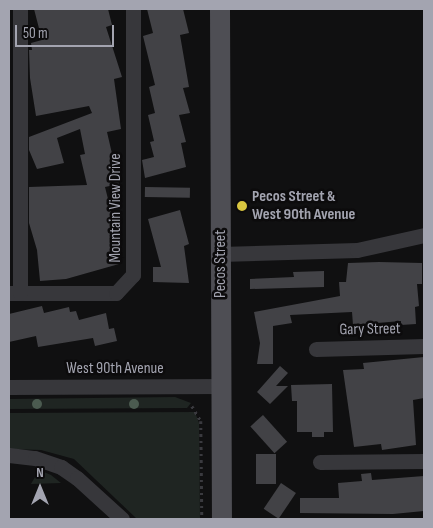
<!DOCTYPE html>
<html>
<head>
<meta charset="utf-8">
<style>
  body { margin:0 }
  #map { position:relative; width:433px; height:528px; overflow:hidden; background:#101011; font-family:"Sofia Sans Condensed",sans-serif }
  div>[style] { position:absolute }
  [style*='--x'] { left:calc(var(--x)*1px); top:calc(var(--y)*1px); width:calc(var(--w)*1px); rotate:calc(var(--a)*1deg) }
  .green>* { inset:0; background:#1f2522 }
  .building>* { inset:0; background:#424246; transform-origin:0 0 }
  .path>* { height:2.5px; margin-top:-1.25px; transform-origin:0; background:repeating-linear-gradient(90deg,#3a3a3f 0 2.5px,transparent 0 6.5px) }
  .minor>* { height:15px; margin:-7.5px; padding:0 7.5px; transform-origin:7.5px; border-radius:7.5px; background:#37373b }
  .major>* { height:20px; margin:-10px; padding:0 10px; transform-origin:10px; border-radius:10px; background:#4e4e54 }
  .trees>* { width:10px; height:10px; margin:-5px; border-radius:50%; background:#4b5b50 }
  .dots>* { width:14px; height:14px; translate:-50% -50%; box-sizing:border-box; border:2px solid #0c0b0c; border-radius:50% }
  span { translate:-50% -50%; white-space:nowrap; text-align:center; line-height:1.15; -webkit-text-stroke:5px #0c0b0c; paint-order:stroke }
  .poi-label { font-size:16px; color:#a3a4b0; font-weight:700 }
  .left { translate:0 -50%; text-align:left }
  .street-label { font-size:16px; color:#a3a4b0 }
  .frame { position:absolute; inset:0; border:10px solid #a3a4b0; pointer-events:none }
  .north { position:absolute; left:15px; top:463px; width:50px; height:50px; -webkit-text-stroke:4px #0c0b0c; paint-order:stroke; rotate:0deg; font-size:14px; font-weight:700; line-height:20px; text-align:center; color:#a3a4b0 }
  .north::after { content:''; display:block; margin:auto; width:18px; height:22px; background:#a3a4b0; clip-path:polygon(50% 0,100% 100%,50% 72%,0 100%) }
  .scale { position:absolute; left:15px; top:25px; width:99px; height:22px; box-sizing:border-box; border:2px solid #a3a4b0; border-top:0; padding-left:6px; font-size:15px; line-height:18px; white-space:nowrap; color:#a3a4b0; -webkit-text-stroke:4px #0c0b0c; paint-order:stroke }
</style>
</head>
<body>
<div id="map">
  <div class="green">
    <i style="clip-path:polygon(175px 397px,191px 403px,187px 408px,9px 409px,9px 399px)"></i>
    <i style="clip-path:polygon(195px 412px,199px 423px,200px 519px,137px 519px,74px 459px,41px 450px,9px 449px,9px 413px)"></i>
    <i style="clip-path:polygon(39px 470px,51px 475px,61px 483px,31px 484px)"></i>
  </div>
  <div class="building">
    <i style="clip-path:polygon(34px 9px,108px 9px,112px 25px,106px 27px,122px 77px,114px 79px,121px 129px,107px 132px,119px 184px,105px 187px,118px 239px,112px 240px,119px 264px,66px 279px,40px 281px,37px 250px,29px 223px,29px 187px,87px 185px,80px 155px,85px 154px,80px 129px,57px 138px,64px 163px,37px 169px,29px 150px,29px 137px,92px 113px,89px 106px,36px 116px,30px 78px,29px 50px,32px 50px,31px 43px,42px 40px)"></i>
    <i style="clip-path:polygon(147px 9px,183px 9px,189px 33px,180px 35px,189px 87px,183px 88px,190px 113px,179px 115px,186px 142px,181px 143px,186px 167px,145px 178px,142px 160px,154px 157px,150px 142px,154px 141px,148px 115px,155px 113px,149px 87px,155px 85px,143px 36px,153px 33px)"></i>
    <i style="left:145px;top:187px;width:45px;height:10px;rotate:1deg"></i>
    <i style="clip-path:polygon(180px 210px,189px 244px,184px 246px,189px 283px,153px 282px,153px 267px,161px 267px,148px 219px)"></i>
    <i style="clip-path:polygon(379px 262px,422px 263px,422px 284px,417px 284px,419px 306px,415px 307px,416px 324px,401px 325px,401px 321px,353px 325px,352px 312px,290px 315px,292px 323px,273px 326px,273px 364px,257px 364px,260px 343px,254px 312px,340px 296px,339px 282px,346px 282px,348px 263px)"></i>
    <i style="clip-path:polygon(324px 271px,324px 287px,250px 289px,250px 279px,294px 277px,293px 272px)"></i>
    <i style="clip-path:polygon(42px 306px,44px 313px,69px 307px,70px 312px,76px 311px,79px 320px,106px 313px,109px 329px,114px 328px,117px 341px,95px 346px,93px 338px,38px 347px,36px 336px,9px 342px,9px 314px)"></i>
    <i style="clip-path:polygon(424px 357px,424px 398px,413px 400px,416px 445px,382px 450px,381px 444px,354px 447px,343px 370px,364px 369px,363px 363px)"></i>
    <i style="clip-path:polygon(280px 366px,288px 373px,276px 386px,288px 386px,270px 404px,257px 392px)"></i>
    <i style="clip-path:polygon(332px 384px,333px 432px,324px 432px,324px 437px,312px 437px,312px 432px,297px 432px,297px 401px,292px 401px,291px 385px)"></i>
    <i style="left:263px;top:415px;width:36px;height:17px;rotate:48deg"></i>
    <i style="left:256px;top:454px;width:20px;height:30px"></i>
    <i style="clip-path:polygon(371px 473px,372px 480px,424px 476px,424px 511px,393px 514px,300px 513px,300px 498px,339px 498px,338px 483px,362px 481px,361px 474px)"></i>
    <i style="left:281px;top:483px;width:18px;height:31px;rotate:34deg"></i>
  </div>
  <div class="path">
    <i style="--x:192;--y:406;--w:17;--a:59"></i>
    <i style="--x:201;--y:421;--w:98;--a:89.4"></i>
  </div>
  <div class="minor">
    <i style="--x:220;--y:254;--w:137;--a:-1.7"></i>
    <i style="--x:357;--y:250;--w:69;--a:-12.6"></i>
    <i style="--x:9;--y:293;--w:107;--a:0"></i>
    <i style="--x:116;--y:293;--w:25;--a:-47"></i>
    <i style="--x:133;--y:275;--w:266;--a:-90"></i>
    <i style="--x:20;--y:293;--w:284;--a:-90"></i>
    <i style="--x:316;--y:349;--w:108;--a:-1.6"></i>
    <i style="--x:9;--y:387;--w:212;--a:-0.3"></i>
    <i style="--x:9;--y:455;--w:26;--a:7"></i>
    <i style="--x:35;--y:458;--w:28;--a:19"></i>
    <i style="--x:61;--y:467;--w:19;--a:35"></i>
    <i style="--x:77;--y:478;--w:61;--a:42.3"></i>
    <i style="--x:320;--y:462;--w:104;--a:-0.6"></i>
  </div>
  <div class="major">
    <i style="--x:220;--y:9;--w:510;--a:89.78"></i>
  </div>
  <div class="trees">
    <i style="left:37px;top:404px"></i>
    <i style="left:134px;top:404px"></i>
  </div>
  <div class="dots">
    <i style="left:242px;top:206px;background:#d9c640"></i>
  </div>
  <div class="poi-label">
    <span class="left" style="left:252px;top:206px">Pecos Street &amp;<br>West 90th Avenue</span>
  </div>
  <div class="street-label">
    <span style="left:116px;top:208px;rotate:-90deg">Mountain View Drive</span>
    <span style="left:221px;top:264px;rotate:-90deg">Pecos Street</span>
    <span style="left:370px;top:330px;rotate:-1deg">Gary Street</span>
    <span style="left:115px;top:369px">West 90th Avenue</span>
  </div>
  <div class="frame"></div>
  <div class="north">N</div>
  <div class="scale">50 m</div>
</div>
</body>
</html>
